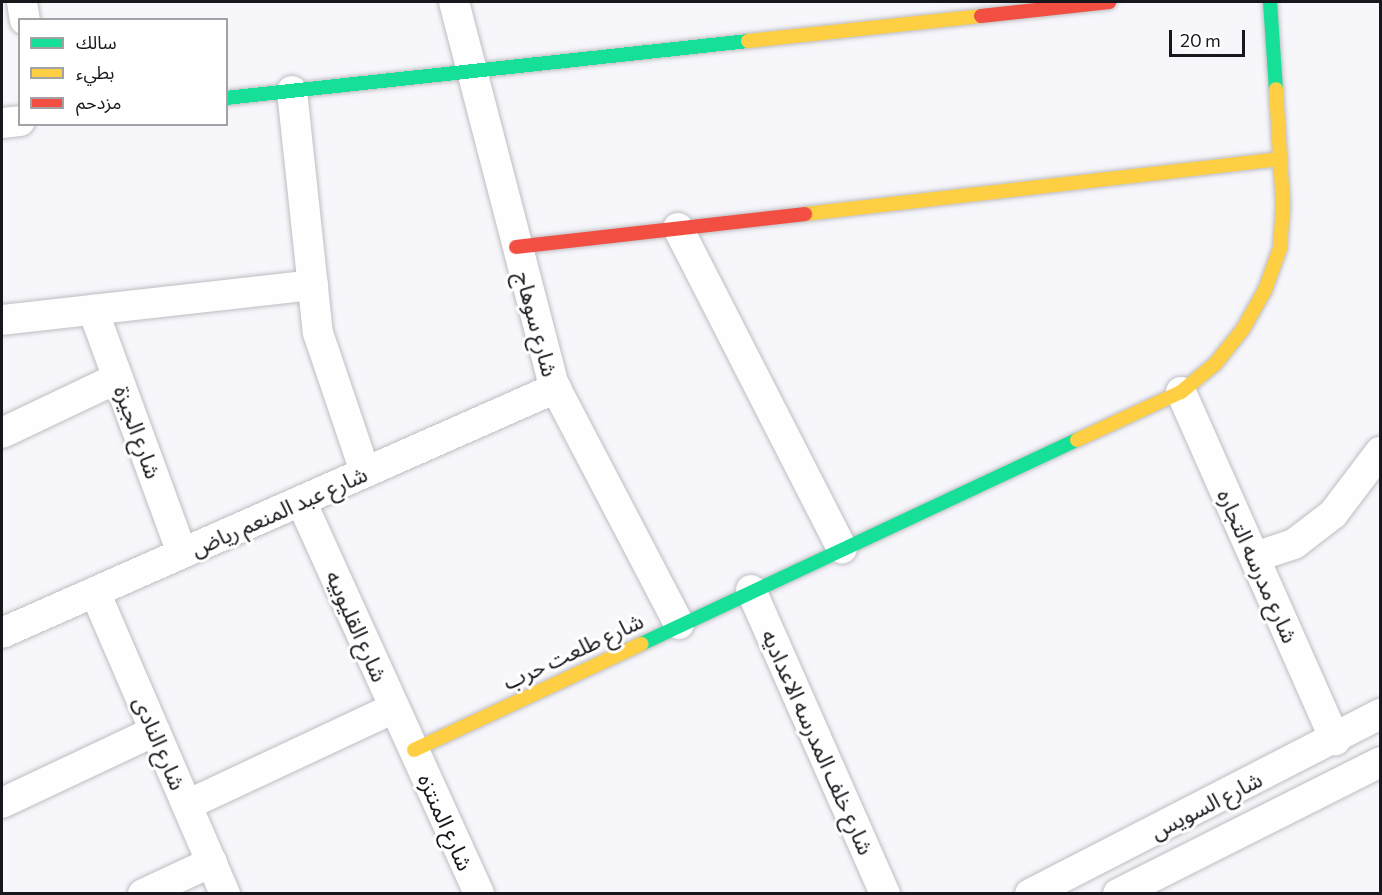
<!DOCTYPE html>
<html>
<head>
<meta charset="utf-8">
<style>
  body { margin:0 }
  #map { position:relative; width:1382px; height:895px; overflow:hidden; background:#f6f6fb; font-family:Commissioner,"Noto Sans Arabic",sans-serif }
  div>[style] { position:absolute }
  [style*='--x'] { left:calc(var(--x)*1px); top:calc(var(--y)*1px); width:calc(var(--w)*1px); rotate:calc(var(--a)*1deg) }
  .roads { filter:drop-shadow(0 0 2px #bdbdc2) drop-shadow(0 0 2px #bdbdc2) }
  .street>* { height:30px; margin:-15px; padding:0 15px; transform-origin:15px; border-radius:15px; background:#fefefe }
  .fast>* { height:14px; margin:-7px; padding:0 7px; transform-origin:7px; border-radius:7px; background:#16e098 }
  .slow>* { height:14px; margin:-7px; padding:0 7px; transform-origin:7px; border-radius:7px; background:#ffcf43 }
  .jam>* { height:14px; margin:-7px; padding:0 7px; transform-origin:7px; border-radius:7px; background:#f24e42 }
  span { translate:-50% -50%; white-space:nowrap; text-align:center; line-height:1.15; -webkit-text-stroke:6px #fff; paint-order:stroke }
  .street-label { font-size:22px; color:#17171d }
  .frame { position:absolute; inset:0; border:3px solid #17171d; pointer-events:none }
  .legend { position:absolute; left:18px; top:18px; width:210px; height:108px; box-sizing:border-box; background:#fff; border:2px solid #a2a2a5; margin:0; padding:8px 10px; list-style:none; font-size:18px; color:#17171d }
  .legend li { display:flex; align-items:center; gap:12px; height:30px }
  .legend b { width:30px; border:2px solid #a2a2a5 }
  .scale { position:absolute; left:1169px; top:30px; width:76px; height:27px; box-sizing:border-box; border:3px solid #17171d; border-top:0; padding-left:8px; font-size:18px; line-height:21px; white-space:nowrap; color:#17171d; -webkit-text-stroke:4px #fff; paint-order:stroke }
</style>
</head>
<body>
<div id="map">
  <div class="roads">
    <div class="street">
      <i style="--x:22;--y:2;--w:18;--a:81"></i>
      <i style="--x:454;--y:2;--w:394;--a:75.4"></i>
      <i style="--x:553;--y:383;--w:272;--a:62.4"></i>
      <i style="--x:292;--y:91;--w:243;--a:83.9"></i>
      <i style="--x:318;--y:333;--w:147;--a:71.3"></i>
      <i style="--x:2;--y:123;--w:18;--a:-6"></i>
      <i style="--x:678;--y:228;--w:360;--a:62.9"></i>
      <i style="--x:93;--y:310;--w:259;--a:69.9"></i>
      <i style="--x:2;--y:320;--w:313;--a:-6.4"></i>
      <i style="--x:1181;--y:392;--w:381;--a:66.1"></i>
      <i style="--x:2;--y:433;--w:128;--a:-25.4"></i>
      <i style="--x:301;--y:501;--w:431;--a:65.6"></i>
      <i style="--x:1255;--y:557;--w:41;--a:-18.4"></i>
      <i style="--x:1294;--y:544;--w:49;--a:-37.6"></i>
      <i style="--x:1333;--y:514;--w:78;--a:-52.8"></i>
      <i style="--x:751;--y:590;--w:332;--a:66.2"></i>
      <i style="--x:95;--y:592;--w:329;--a:66.7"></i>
      <i style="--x:2;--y:633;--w:606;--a:-23.86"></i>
      <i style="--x:2;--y:803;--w:169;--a:-25.2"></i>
      <i style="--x:187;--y:805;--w:229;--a:-25.1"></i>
      <i style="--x:143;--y:894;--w:76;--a:-24.9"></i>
      <i style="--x:1030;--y:894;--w:394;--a:-27.2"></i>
      <i style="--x:1118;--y:894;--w:293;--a:-26.7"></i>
    </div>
    <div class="fast">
      <i style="--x:1270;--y:2;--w:87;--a:86.1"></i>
      <i style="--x:226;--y:98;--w:525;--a:-6.23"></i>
      <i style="--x:641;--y:644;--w:481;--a:-25.1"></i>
    </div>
    <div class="slow">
      <i style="--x:748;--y:41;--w:234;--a:-6.1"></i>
      <i style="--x:805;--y:214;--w:479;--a:-6.6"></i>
      <i style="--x:1077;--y:440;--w:115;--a:-24.8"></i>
      <i style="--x:1181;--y:392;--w:44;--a:-39.5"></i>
      <i style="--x:1215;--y:364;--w:45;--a:-51.3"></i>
      <i style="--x:1243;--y:329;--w:45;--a:-60.6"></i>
      <i style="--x:1265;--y:290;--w:45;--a:-70.3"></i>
      <i style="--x:1280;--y:248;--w:43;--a:-86"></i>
      <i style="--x:1283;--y:205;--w:116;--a:-93.5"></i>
      <i style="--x:414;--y:750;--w:251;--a:-25"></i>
    </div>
    <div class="jam">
      <i style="--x:981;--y:16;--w:129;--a:-6.2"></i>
      <i style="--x:516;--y:247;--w:291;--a:-6.5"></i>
    </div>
  </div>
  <div class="street-label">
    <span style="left:537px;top:324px;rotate:75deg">شارع سوهاج</span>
    <span style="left:138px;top:432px;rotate:70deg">شارع الجيزة</span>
    <span style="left:279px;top:511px;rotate:-24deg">شارع عبد المنعم رياض</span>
    <span style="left:1258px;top:566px;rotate:66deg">شارع مدرسه التجاره</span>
    <span style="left:357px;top:626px;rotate:66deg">شارع القليوبيه</span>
    <span style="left:573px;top:651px;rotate:-25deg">شارع طلعت حرب</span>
    <span style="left:818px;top:742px;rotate:66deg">شارع خلف المدرسه الاعداديه</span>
    <span style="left:160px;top:743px;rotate:67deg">شارع النادى</span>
    <span style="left:1206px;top:805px;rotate:-27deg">شارع السويس</span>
    <span style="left:446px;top:822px;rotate:66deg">شارع المنتزه</span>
  </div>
  <div class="frame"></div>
  <ul class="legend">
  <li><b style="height:8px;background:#16e098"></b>سالك</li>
  <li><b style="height:8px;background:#ffcf43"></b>بطيء</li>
  <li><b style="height:8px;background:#f24e42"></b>مزدحم</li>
  </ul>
  <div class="scale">20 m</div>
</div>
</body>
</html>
